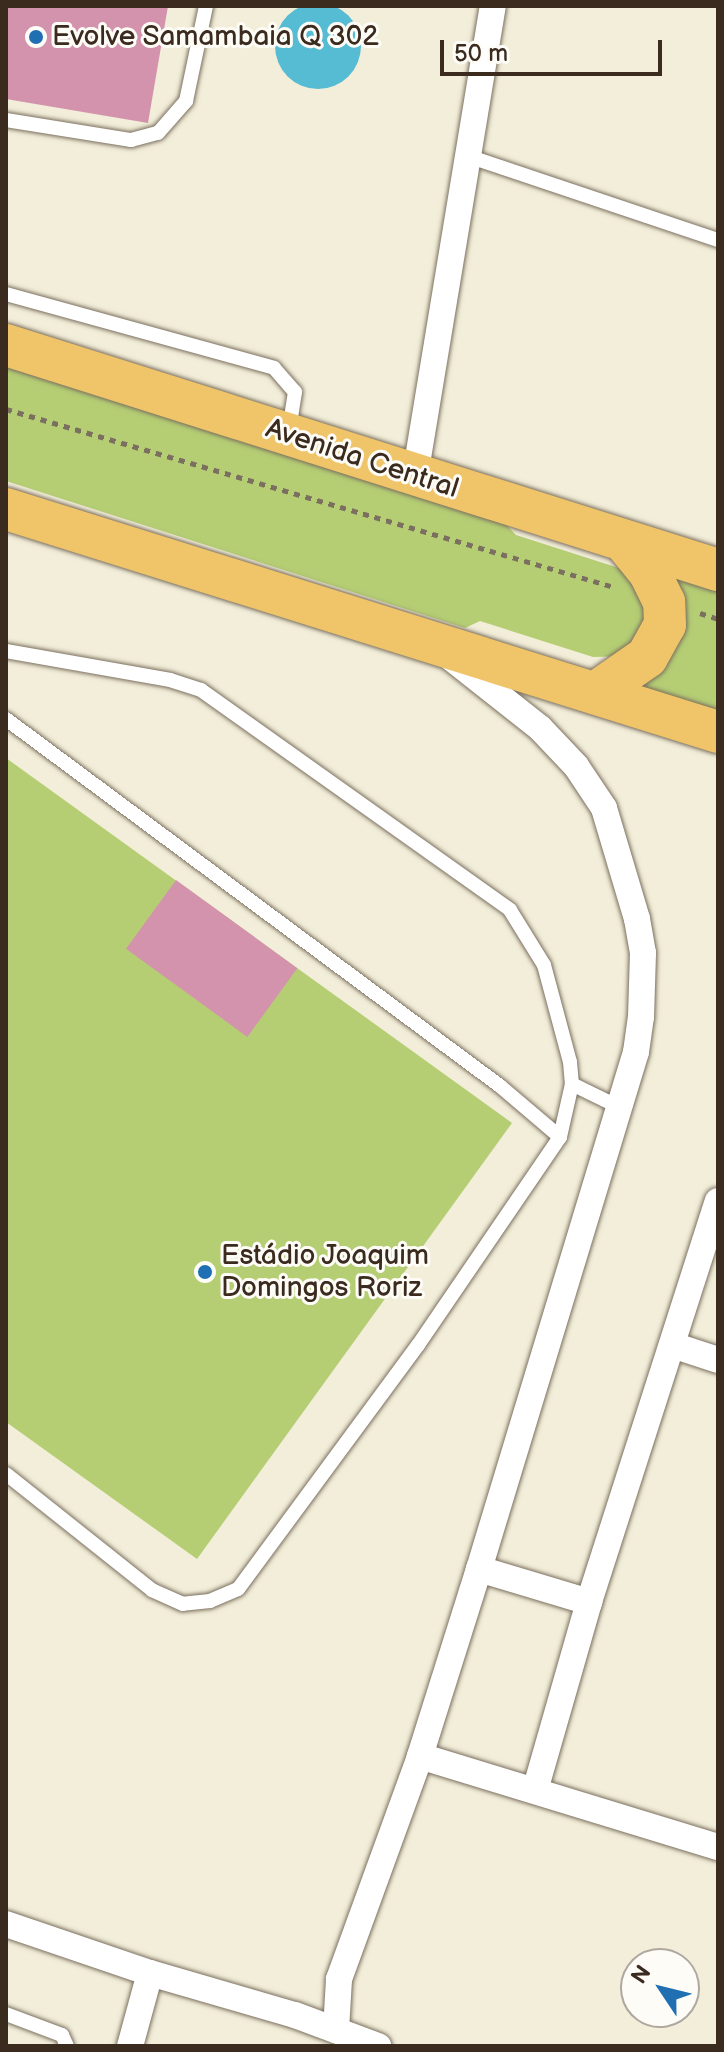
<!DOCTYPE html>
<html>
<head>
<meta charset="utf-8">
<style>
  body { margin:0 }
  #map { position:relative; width:724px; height:2052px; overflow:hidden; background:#f2eed9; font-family:"Balsamiq Sans",sans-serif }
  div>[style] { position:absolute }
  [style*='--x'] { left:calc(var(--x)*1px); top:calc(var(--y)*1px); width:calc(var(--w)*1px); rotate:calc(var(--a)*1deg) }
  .green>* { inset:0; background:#b5ce74 }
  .water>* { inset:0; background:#56bcd4 }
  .round { border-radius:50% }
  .building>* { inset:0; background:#d493ac; transform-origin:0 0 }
  .path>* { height:5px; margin-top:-2.5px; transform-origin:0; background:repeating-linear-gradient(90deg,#7b6f5f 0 6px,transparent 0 12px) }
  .roads { filter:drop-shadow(0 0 2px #7b6f5f) drop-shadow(0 0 2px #7b6f5f) }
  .lane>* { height:14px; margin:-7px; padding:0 7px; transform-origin:7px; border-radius:7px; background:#fff }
  .street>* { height:26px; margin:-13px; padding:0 13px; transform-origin:13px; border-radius:13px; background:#fff }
  .primary>* { height:42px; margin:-21px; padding:0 21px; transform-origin:21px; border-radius:21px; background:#f0c469 }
  .dots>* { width:22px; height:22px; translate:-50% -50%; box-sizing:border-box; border:4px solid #fdfcf7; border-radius:50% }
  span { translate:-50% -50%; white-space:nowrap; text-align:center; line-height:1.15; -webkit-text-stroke:6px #fdfcf7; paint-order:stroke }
  .poi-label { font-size:28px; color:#3b2a1e }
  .left { translate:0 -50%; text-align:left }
  .street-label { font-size:28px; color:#3b2a1e }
  .frame { position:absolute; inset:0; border:8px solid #3b2a1e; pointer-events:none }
  .north { position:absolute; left:620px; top:1948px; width:80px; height:80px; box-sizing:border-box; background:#fdfcf7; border:2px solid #afa8a0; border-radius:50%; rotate:305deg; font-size:22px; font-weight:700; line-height:32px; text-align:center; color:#3b2a1e }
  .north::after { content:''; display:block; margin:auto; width:28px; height:36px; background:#1f6fb2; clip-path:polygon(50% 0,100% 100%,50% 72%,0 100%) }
  .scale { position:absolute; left:440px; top:40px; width:222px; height:36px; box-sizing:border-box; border:4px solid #3b2a1e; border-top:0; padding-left:10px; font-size:24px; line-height:28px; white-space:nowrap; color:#3b2a1e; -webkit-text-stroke:6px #fdfcf7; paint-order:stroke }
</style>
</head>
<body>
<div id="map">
  <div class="green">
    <i style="clip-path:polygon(6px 352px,490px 507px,516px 535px,625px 570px,654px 615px,628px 656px,593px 657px,480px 621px,465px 628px,6px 481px)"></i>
    <i style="clip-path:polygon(672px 571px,718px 585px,718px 715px,634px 689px)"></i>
    <i style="clip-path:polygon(6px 758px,512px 1123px,197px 1559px,6px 1422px)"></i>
  </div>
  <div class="water">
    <i class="round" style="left:275px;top:3px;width:86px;height:86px"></i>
  </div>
  <div class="building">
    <i style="clip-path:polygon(6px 6px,168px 6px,148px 123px,6px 99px)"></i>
    <i style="left:176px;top:880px;width:150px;height:85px;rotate:36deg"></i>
  </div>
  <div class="path">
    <i style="--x:6;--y:409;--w:634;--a:16.32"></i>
    <i style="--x:700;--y:613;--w:19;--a:18"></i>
  </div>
  <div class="roads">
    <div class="lane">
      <i style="--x:6;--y:120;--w:127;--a:9.1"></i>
      <i style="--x:131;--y:140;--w:28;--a:-15"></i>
      <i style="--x:158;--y:133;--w:43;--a:-48.8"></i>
      <i style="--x:186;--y:101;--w:97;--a:-78.1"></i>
      <i style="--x:468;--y:156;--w:264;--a:18.6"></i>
      <i style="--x:6;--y:294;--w:278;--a:15.4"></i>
      <i style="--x:274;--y:368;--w:32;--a:49"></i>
      <i style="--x:295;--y:392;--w:39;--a:99"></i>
      <i style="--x:6;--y:651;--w:167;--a:10"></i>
      <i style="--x:170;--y:680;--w:33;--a:18"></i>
      <i style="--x:201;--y:690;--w:379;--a:35.4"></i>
      <i style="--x:510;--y:910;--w:65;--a:58.3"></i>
      <i style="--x:544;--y:965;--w:100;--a:75"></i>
      <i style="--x:570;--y:1062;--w:22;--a:85"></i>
      <i style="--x:572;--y:1084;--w:54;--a:102.8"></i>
      <i style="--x:6;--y:719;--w:615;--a:36.61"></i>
      <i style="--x:500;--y:1086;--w:79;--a:40.4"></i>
      <i style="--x:560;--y:1137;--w:252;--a:124.3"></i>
      <i style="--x:418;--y:1345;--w:303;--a:126.4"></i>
      <i style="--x:238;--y:1589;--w:30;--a:157"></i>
      <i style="--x:210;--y:1601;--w:27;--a:174"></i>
      <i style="--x:183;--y:1604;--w:34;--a:-156"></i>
      <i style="--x:152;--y:1590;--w:186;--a:-141.5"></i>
      <i style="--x:572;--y:1084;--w:52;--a:26.1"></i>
      <i style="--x:6;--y:2014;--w:60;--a:20.6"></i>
      <i style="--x:62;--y:2035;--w:12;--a:66"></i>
    </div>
    <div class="street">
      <i style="--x:415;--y:476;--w:476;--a:-80.6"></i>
      <i style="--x:672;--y:1345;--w:48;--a:18.1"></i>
      <i style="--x:479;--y:1569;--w:115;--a:16.7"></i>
      <i style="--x:420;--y:1756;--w:312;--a:17"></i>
      <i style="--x:536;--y:1787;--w:192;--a:-74"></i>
      <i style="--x:589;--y:1602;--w:421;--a:-72.2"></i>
      <i style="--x:6;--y:1924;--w:152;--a:18.8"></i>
      <i style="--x:150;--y:1973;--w:76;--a:105.3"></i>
      <i style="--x:150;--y:1973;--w:151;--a:16.2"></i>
      <i style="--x:295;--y:2015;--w:89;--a:20.5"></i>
      <i style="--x:336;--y:2030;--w:51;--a:-86.6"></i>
      <i style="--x:339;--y:1979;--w:237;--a:-70"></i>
      <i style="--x:420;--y:1756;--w:196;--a:-72.5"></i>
      <i style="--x:479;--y:1569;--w:540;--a:-73.11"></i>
      <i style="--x:636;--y:1052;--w:35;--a:-82"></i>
      <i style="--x:641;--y:1017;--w:64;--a:-88.2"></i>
      <i style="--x:643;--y:953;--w:35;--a:-100"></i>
      <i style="--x:637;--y:919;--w:116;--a:-106.6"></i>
      <i style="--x:604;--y:808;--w:50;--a:-123.7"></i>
      <i style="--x:576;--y:766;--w:52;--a:-133.5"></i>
      <i style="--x:540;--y:728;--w:115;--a:-141.7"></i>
    </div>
    <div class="primary">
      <i style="--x:6;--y:345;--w:747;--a:17.54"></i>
      <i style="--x:6;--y:509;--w:746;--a:17.39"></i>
      <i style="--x:595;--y:693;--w:63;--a:-34.7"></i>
      <i style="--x:647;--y:657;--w:37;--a:-61"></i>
      <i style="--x:665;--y:625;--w:23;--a:-92"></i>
      <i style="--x:664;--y:602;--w:32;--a:-116"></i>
      <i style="--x:650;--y:573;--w:41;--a:-129.1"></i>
    </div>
  </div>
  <div class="dots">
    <i style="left:36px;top:37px;background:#1f6fb2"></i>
    <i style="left:205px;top:1272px;background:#1f6fb2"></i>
  </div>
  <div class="poi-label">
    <span class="left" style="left:52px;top:37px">Evolve Samambaia Q 302</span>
    <span class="left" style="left:221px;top:1272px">Estádio Joaquim<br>Domingos Roriz</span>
  </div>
  <div class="street-label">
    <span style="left:362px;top:459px;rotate:18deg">Avenida Central</span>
  </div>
  <div class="frame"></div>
  <div class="north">N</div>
  <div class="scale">50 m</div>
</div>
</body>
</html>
